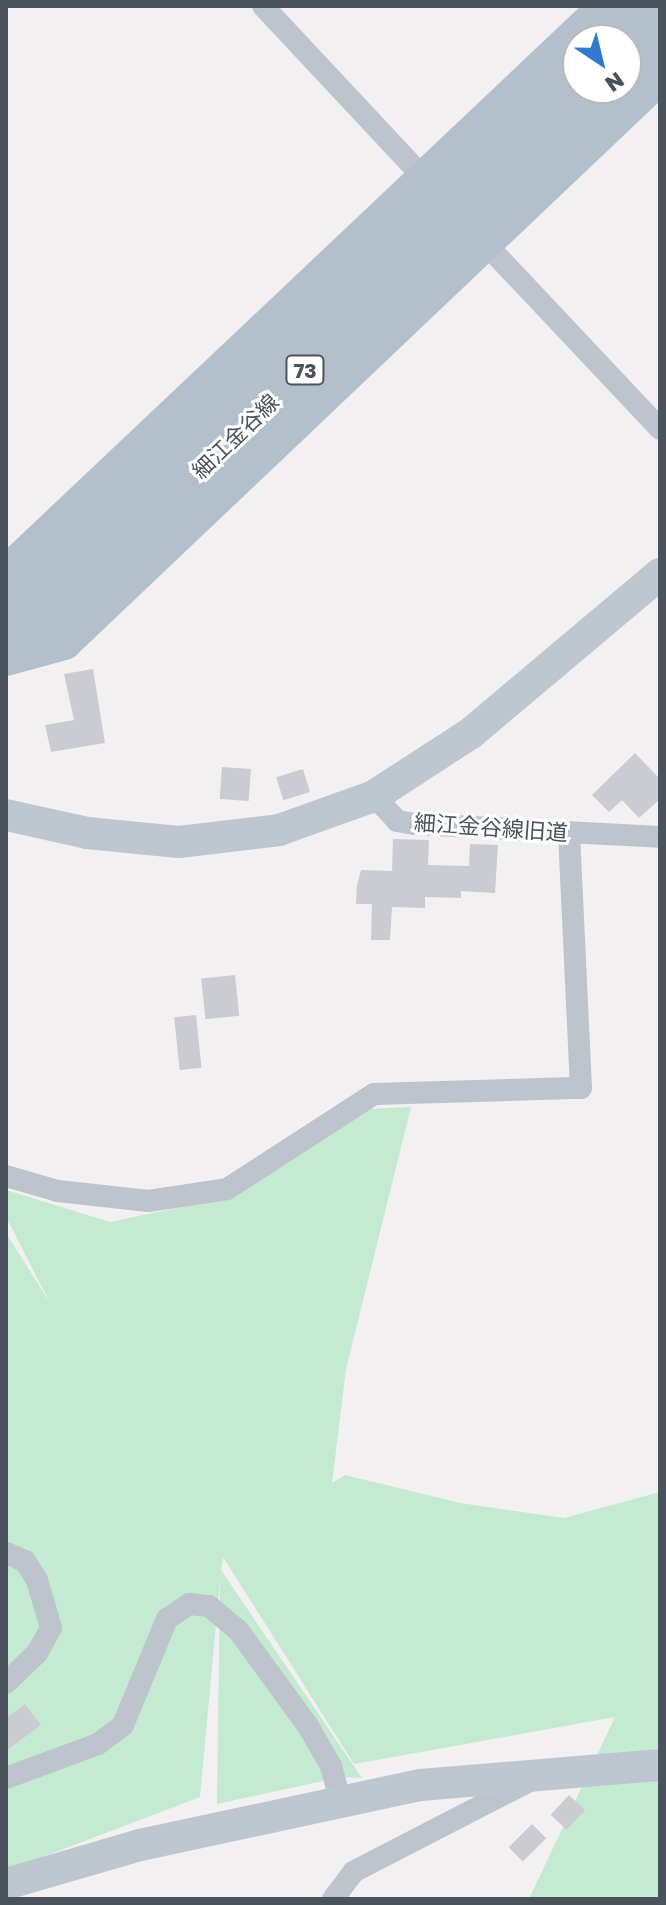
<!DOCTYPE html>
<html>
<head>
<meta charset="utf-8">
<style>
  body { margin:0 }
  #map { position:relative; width:666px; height:1905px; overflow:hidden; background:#f2f0f0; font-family:"Golos Text","Noto Sans JP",sans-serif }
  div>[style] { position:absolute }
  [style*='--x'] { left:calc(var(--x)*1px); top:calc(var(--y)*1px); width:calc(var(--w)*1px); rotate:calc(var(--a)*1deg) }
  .green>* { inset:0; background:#c4ead1 }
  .building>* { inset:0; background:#cbccd2; transform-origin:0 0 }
  .street>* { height:22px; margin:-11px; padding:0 11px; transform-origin:11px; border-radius:11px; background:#bdc4cb }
  .secondary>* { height:32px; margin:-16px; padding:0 16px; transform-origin:16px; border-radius:16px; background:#bec7cf }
  .primary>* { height:36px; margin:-18px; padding:0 18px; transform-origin:18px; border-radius:18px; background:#b3c0cb }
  span { translate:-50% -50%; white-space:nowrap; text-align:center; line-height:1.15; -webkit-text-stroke:6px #fff; paint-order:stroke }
  .shield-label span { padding:2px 6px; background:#fff; border:2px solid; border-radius:6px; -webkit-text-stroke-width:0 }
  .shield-label { font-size:20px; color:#4a535b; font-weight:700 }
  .street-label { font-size:22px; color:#4a535b }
  .frame { position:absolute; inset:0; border:8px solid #4a535b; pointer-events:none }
  .north { position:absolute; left:562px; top:24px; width:80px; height:80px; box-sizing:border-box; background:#fff; border:2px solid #b7babd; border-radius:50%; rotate:145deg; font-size:22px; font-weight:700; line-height:32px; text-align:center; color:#4a535b }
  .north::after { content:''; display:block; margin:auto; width:28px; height:36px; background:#307acc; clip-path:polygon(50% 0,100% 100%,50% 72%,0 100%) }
</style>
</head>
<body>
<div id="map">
  <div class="green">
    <i style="clip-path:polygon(411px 1107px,346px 1369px,332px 1483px,345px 1475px,460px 1503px,564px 1518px,660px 1492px,660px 1899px,529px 1899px,615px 1717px,354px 1764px,223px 1557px,221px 1570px,362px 1778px,341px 1777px,217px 1804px,220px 1581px,200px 1797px,6px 1871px,6px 1233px,50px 1303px,6px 1217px,6px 1190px,110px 1222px,219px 1199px,367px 1109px)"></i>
  </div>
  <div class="building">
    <i style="clip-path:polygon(93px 669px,105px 743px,51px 752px,45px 725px,74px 720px,64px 674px)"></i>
    <i style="clip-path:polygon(635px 753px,660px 779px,660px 799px,639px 818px,622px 800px,609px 812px,592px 795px)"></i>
    <i style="left:222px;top:767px;width:29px;height:32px;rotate:4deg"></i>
    <i style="left:303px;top:769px;width:24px;height:28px;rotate:73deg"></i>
    <i style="clip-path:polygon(393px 839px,429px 840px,428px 865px,469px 866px,470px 844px,498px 845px,495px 893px,461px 891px,461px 898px,425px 897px,425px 908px,392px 907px,390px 940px,371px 940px,372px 904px,356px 904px,357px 885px,361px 870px,392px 871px)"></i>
    <i style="left:235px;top:975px;width:41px;height:34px;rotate:84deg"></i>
    <i style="left:196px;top:1015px;width:53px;height:22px;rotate:84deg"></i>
    <i style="clip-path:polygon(25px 1704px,41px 1725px,6px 1751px,6px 1718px)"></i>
    <i style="left:569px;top:1795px;width:22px;height:27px;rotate:43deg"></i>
    <i style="left:532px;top:1824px;width:20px;height:33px;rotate:45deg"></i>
  </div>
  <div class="street">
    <i style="--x:263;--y:6;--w:238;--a:46.9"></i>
    <i style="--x:483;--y:241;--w:258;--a:46.7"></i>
    <i style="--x:374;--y:796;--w:34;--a:47"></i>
    <i style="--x:397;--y:821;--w:17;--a:10"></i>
    <i style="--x:414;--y:824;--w:246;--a:3"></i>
    <i style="--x:6;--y:1176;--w:54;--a:16.1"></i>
    <i style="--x:58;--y:1191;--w:91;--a:6.3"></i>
    <i style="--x:148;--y:1201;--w:80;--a:-8.6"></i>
    <i style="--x:227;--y:1189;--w:175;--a:-32.9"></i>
    <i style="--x:374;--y:1094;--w:207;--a:-1.7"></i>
    <i style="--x:581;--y:1088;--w:256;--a:-92.7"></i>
    <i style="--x:6;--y:1553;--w:21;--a:23"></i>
    <i style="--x:25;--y:1561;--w:22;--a:58"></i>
    <i style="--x:37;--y:1580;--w:50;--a:73.7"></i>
    <i style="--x:51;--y:1628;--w:29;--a:119"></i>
    <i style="--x:37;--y:1653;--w:43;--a:135.9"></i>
    <i style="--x:6;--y:1778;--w:98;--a:-20.3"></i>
    <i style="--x:98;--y:1744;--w:31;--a:-37"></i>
    <i style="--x:123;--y:1725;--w:115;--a:-67.5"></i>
    <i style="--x:167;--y:1619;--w:27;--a:-34"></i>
    <i style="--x:189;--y:1604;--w:20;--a:6"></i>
    <i style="--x:209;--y:1606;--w:38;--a:40"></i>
    <i style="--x:238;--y:1630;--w:119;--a:53.9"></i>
    <i style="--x:308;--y:1726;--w:46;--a:60.1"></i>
    <i style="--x:331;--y:1766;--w:38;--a:75"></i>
    <i style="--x:333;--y:1899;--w:34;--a:-53"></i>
    <i style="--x:353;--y:1872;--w:203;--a:-27.3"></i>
  </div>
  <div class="secondary">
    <i style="--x:6;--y:815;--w:83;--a:12.5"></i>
    <i style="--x:87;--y:833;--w:92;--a:5.6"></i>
    <i style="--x:179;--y:842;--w:101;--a:-6.8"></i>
    <i style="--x:279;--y:830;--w:101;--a:-19.7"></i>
    <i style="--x:374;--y:796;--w:116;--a:-33"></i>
    <i style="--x:471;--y:733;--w:247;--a:-40.1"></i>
    <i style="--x:6;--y:1884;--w:140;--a:-16.2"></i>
    <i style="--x:140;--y:1845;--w:287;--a:-12.1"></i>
    <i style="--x:421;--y:1785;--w:240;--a:-4.8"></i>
  </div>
  <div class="primary">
    <i style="--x:611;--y:40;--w:50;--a:-43.4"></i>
    <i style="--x:626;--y:69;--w:46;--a:-42.4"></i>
    <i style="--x:6;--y:574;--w:827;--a:-43.38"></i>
    <i style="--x:6;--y:611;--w:786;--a:-43.3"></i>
    <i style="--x:6;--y:655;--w:826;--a:-43.38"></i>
    <i style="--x:6;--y:658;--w:60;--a:-15.4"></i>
    <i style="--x:64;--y:642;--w:822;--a:-43.52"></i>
  </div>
  <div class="shield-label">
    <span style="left:305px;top:370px">73</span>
  </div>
  <div class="street-label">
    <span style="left:235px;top:436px;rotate:-44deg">細江金谷線</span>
    <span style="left:491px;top:827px;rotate:4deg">細江金谷線旧道</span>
  </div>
  <div class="frame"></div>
  <div class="north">N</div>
</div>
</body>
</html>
